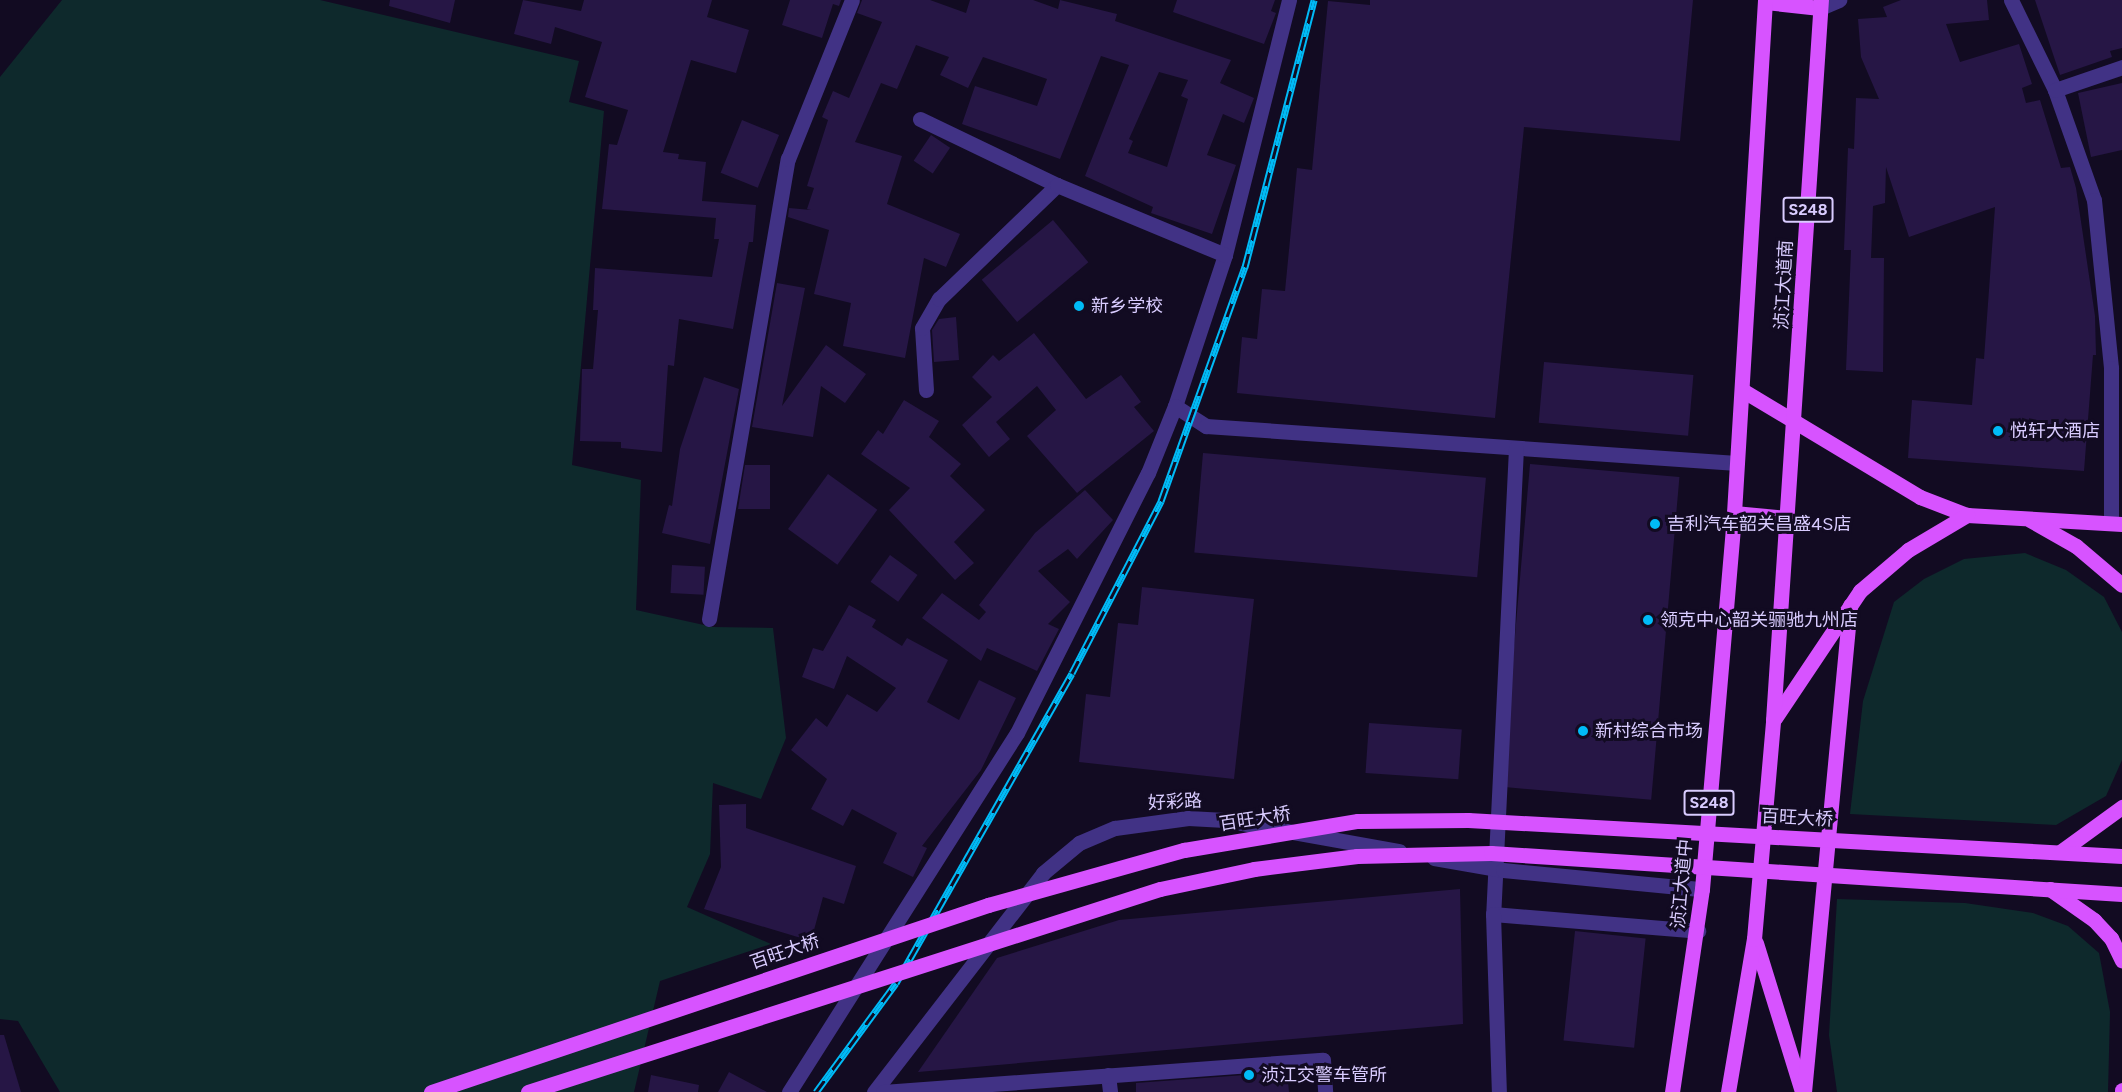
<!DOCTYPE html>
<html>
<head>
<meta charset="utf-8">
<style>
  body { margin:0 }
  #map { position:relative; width:2122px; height:1092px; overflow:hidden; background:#120b22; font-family:Figtree,"Noto Sans SC",sans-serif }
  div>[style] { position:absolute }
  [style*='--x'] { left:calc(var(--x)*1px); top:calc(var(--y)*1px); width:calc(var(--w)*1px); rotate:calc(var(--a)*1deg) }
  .green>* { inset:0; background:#0e292c }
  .building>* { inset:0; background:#261645; transform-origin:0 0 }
  .minor>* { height:15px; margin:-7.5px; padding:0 7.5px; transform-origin:7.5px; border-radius:7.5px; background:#413285 }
  .major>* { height:15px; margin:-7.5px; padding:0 7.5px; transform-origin:7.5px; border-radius:7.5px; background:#d753ff }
  .rail>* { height:7px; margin-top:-3.5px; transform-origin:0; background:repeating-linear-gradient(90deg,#120b22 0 14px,#00bbf7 0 28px); box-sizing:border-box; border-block:2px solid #00bbf7 }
  .major-bridge>* { height:15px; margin:-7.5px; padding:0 7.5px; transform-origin:7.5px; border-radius:7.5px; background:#d753ff }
  .dots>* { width:16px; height:16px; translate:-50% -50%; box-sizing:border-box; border:3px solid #120b22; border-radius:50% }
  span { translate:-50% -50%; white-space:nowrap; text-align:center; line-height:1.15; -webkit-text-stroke:6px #120b22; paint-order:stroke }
  .shield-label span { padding:2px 4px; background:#120b22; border:2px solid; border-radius:4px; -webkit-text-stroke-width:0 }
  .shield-label { font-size:16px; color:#d9ccff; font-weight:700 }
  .street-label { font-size:18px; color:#d9ccff }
  .poi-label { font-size:18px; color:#d9ccff }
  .left { translate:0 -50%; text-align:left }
</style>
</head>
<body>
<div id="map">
  <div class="green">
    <i style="clip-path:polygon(62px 0,320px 0,579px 61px,569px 102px,604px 111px,572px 465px,641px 480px,636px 610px,713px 627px,773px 628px,786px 738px,761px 799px,713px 783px,710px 854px,687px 907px,771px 944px,660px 981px,634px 1092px,60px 1092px,18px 1021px,0 1019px,0 77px)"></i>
    <i style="clip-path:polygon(2025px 553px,2066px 570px,2104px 597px,2122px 632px,2122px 760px,2106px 796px,2056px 825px,1850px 814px,1863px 701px,1894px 602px,1924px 579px,1964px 559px)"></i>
    <i style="clip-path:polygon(1837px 899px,1965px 903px,2033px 913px,2068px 926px,2099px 953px,2110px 1012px,2108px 1092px,1837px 1092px,1829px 1035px)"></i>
  </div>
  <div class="building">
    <i style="clip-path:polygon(390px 0,455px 0,450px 23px,389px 6px)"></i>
    <i style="clip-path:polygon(523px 0,581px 11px,584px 0,712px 0,707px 17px,749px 30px,736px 73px,691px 60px,663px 152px,679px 154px,678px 159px,706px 162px,702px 201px,756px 205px,753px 242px,749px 242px,733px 329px,679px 319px,674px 366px,668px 365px,662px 452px,621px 448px,621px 442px,580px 441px,582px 369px,593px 369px,598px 310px,593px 310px,595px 268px,712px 277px,719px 239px,714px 239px,716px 218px,602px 209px,609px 144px,617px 145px,628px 110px,585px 97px,602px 42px,555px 27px,551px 44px,514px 34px)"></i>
    <i style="clip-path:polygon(790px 0,841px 0,839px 6px,833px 4px,822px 38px,782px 25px)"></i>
    <i style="clip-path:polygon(evenodd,862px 0,930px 0,966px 13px,970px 0,1033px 0,1058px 9px,1060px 0,1117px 14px,1115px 21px,1231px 60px,1220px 83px,1254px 98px,1244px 123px,1223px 114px,1207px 155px,1236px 165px,1212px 234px,1151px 213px,1153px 207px,1085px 176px,1129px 65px,1101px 56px,1060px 159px,962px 124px,975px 86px,1037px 106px,1047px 79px,983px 57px,968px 88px,940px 75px,949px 57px,916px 45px,897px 89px,881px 83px,855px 142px,902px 156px,887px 204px,960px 234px,946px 267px,924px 258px,905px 358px,843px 346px,851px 303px,814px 294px,829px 230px,788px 217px,789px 208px,811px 210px,807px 209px,814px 188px,807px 186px,828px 120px,822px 117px,833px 91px,849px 98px,882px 22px,857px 13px,862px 0,1159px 72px,1188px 80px,1181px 96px,1188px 99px,1167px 167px,1128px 153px,1133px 141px,1129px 139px,1159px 72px)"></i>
    <i style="clip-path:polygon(1177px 0,1275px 0,1271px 11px,1276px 13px,1264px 44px,1173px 12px)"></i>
    <i style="clip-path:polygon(1370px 0,1693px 0,1680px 141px,1524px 127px,1495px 418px,1237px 393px,1242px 337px,1257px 339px,1262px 289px,1285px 291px,1297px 168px,1312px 170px,1328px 1px,1370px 5px)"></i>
    <i style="clip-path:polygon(1901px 0,1987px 0,1989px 20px,1946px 24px,1960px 62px,2019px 44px,2032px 84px,2022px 88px,2026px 103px,2040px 100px,2061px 168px,2070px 167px,2076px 188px,2095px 316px,2096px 355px,2093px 355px,2084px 471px,1908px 458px,1912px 400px,1972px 405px,1976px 358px,1984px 359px,1995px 207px,1909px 237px,1886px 167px,1885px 203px,1873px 206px,1871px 258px,1884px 258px,1883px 372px,1846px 370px,1851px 250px,1844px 250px,1848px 148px,1854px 149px,1856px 98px,1879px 99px,1861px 57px,1858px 19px,1887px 17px,1883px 7px)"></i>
    <i style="clip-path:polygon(2035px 0,2122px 0,2122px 48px,2110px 51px,2112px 57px,2060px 75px)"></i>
    <i style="clip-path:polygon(2122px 83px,2122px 150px,2091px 157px,2078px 93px)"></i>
    <i style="left:742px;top:120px;width:40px;height:57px;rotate:22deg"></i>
    <i style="left:931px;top:135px;width:23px;height:31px;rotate:34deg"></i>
    <i style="left:1053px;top:220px;width:55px;height:93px;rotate:50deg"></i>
    <i style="clip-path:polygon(777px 283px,805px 288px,782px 406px,826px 345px,866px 374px,845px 403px,821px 386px,813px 437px,752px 427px)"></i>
    <i style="clip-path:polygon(956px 317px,959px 360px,934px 362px,932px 330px,939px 319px)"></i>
    <i style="clip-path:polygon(1034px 333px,1086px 399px,1121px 375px,1141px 402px,1134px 407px,1154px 431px,1077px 493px,1027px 436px,1056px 410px,1037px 386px,996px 422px,1010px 439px,989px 457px,962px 425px,992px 397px,972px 377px,993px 355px,999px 361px)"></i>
    <i style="left:1544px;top:362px;width:150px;height:61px;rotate:5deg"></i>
    <i style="clip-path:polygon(704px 377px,739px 389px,710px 544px,662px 533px,669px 505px,672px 506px,680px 449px)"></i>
    <i style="clip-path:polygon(904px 400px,939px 421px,929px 437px,961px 464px,950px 476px,985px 510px,954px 542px,974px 563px,955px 580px,889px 510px,910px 488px,861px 454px,878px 430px,883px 434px)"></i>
    <i style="left:1203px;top:453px;width:284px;height:100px;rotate:5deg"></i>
    <i style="left:1530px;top:464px;width:150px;height:324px;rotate:5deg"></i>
    <i style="clip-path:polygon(745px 465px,770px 465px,770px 509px,738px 509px)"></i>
    <i style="left:828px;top:474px;width:61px;height:68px;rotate:36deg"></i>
    <i style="clip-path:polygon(1085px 490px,1113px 520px,1077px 559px,1068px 549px,1038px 571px,1070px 602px,1048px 624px,1059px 629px,1037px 671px,987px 648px,981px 661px,922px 618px,942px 593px,979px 620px,986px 612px,979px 605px,1035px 533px)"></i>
    <i style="left:890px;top:555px;width:34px;height:33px;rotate:36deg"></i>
    <i style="left:672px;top:565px;width:33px;height:28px;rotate:3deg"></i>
    <i style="clip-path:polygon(1142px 587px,1254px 599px,1234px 779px,1079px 762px,1086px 694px,1110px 697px,1118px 623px,1138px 625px)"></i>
    <i style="clip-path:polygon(849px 605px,876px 620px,872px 627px,902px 646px,907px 638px,948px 660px,927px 702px,959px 720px,979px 680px,1016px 698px,981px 770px,922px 846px,927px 848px,913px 877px,883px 863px,897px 833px,852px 809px,843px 826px,811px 809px,827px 779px,791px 750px,816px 718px,827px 727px,847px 694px,877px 712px,896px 688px,847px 656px,834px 689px,802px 677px,813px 648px,823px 651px)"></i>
    <i style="left:1369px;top:723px;width:93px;height:50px;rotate:4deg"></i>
    <i style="clip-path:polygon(746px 804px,746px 828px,856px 866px,844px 904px,823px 897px,811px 941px,704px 909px,721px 867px,719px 805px)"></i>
    <i style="clip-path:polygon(1460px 889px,1463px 1024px,918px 1072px,997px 958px,1119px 920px)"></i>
    <i style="left:1575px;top:931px;width:71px;height:110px;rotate:6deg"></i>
    <i style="clip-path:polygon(0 1035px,4px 1035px,21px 1092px,0 1092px)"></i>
    <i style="clip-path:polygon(729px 1072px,767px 1092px,718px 1092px)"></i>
    <i style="clip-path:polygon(1287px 1072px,1289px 1092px,1136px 1092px,1136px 1083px)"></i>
    <i style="clip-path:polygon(651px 1075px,699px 1085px,698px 1092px,648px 1092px)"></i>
  </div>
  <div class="minor">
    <i style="--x:1289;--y:0;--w:263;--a:104.1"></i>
    <i style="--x:1225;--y:255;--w:159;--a:108.3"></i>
    <i style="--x:1175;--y:406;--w:37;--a:33"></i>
    <i style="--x:1206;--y:426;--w:532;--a:3.99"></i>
    <i style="--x:2011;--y:0;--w:100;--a:63.9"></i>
    <i style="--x:2055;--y:90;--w:117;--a:70.5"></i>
    <i style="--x:2094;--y:200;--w:169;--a:84.2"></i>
    <i style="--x:2111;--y:368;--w:155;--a:90"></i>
    <i style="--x:1820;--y:8;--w:21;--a:-23"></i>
    <i style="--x:2055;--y:90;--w:71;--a:-18.9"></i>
    <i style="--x:920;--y:119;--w:152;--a:25.7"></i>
    <i style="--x:926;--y:390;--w:62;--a:-93.7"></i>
    <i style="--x:922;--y:328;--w:34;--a:-60"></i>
    <i style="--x:939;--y:299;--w:164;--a:-44"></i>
    <i style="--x:1057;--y:185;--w:182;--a:22.6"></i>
    <i style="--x:1516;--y:448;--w:467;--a:92.8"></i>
    <i style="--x:1493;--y:914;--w:206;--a:4.7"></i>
    <i style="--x:709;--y:619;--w:467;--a:-80.3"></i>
    <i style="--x:788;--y:159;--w:171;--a:-68.1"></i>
    <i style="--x:1434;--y:858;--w:70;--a:9.9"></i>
    <i style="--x:1503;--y:870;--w:200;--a:5.5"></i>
    <i style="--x:1493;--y:914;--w:178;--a:88.1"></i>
    <i style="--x:1108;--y:1075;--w:17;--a:83"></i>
    <i style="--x:789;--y:1092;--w:425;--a:-57.6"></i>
    <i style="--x:1017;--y:733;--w:291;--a:-63.3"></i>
    <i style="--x:1148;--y:473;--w:72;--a:-68.1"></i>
    <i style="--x:874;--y:1092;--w:277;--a:-52.3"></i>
    <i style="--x:1043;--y:873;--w:47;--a:-39.8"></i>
    <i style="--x:1079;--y:843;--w:39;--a:-23"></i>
    <i style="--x:1115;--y:828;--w:74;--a:-7.8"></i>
    <i style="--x:1188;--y:818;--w:37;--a:3"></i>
    <i style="--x:1225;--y:820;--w:177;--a:10.1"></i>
    <i style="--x:883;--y:1092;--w:441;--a:-4.2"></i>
    <i style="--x:1323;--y:1060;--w:32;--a:86"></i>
  </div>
  <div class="major">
    <i style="--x:1765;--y:2;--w:55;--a:6.2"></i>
    <i style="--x:1742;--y:390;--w:208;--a:31"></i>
    <i style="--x:1920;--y:497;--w:50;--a:21"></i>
    <i style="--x:1967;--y:515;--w:155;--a:3.3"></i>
    <i style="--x:1734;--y:513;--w:54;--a:5.3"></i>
    <i style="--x:2030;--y:520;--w:53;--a:29.5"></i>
    <i style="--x:2076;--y:546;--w:60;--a:40.3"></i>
    <i style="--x:1775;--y:718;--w:153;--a:-56.2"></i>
    <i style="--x:1860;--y:591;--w:63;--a:-40.5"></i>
    <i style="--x:1908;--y:550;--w:69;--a:-30.7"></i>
    <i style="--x:2060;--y:852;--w:77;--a:-36"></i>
    <i style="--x:2050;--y:889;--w:54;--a:35.2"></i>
    <i style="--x:2094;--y:920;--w:25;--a:47"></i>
    <i style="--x:2111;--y:938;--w:25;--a:64"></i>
    <i style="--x:1756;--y:943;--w:156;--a:72.8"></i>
    <i style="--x:1672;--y:1092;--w:205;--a:-81.6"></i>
    <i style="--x:1702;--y:889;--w:377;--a:-85.1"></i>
    <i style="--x:1734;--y:513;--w:514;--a:-86.54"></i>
    <i style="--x:1728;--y:1092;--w:155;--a:-80.4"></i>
    <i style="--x:1754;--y:939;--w:220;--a:-85"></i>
    <i style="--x:1773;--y:720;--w:722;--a:-86.19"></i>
    <i style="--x:1804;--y:1092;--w:489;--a:-84.6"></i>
    <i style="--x:2122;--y:1092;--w:2;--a:-90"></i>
  </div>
  <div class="rail">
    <i style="--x:816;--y:1092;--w:135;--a:-53.7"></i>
    <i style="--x:896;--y:983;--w:356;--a:-60.4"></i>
    <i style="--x:1072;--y:673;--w:194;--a:-62.6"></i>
    <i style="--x:1161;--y:501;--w:249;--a:-70.3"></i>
    <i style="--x:1245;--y:267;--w:276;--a:-75.5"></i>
  </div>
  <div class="major-bridge">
    <i style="--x:431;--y:1092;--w:588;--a:-18.56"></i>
    <i style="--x:988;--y:905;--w:204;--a:-15.7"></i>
    <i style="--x:1184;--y:850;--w:176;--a:-9.5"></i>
    <i style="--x:1358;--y:821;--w:110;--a:-0.5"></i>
    <i style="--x:1468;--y:820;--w:655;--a:3.15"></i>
    <i style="--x:528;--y:1092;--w:664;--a:-17.81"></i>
    <i style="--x:1160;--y:889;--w:96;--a:-12"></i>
    <i style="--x:1254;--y:869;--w:104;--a:-7.2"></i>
    <i style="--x:1357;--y:856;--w:134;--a:-1.3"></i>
    <i style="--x:1491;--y:853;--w:632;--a:3.72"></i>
  </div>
  <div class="dots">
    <i style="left:1079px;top:306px;background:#00bbf7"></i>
    <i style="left:1998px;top:431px;background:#00bbf7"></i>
    <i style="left:1655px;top:524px;background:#00bbf7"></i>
    <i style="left:1648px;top:620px;background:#00bbf7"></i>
    <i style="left:1583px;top:731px;background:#00bbf7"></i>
    <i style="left:1249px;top:1075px;background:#00bbf7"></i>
  </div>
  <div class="shield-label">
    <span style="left:1808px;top:210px">S248</span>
    <span style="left:1709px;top:803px">S248</span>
  </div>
  <div class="street-label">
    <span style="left:1784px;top:285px;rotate:-87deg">浈江大道南</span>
    <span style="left:1175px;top:802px;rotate:-3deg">好彩路</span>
    <span style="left:1797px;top:818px;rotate:3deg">百旺大桥</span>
    <span style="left:1255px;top:819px;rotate:-9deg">百旺大桥</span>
    <span style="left:1682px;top:884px;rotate:-85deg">浈江大道中</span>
    <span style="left:785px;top:952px;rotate:-19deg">百旺大桥</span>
  </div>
  <div class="poi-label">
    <span class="left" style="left:1091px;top:306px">新乡学校</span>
    <span class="left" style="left:2010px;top:431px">悦轩大酒店</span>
    <span class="left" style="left:1667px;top:524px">吉利汽车韶关昌盛4S店</span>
    <span class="left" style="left:1660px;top:620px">领克中心韶关骊驰九州店</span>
    <span class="left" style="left:1595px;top:731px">新村综合市场</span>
    <span class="left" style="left:1261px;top:1075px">浈江交警车管所</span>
  </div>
</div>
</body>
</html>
